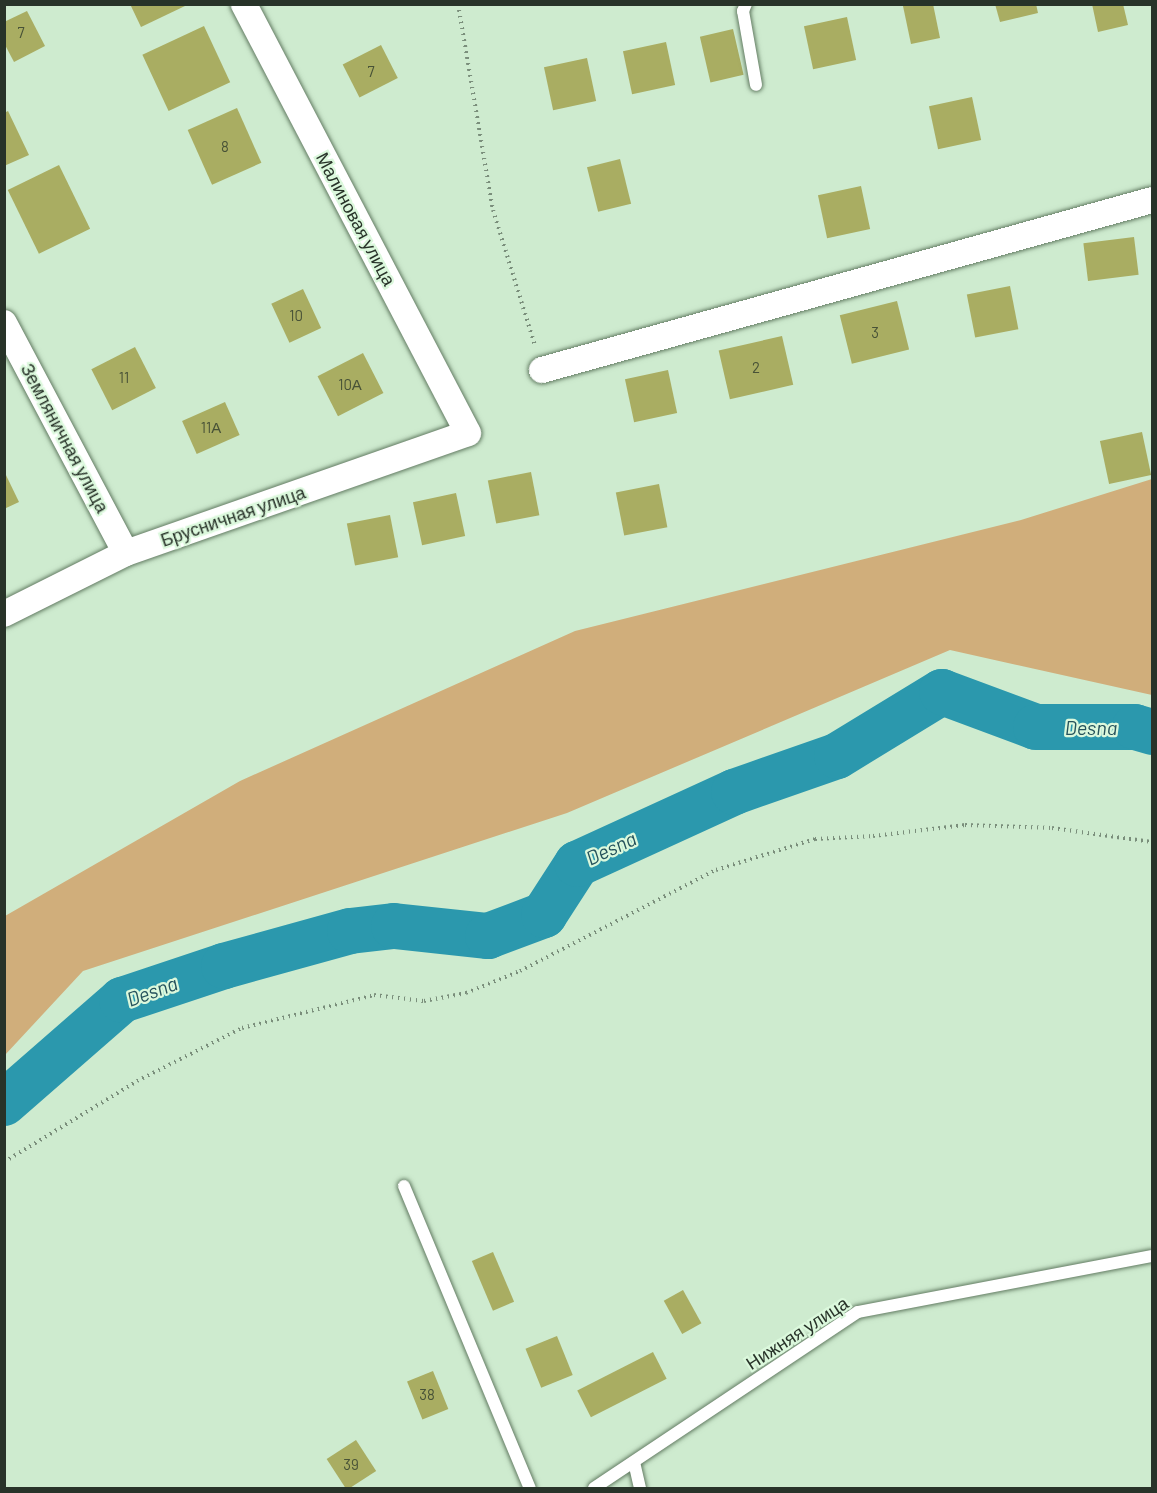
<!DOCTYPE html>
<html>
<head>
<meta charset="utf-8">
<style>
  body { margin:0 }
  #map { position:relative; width:1157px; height:1493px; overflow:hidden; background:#ceebcf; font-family:Barlow,sans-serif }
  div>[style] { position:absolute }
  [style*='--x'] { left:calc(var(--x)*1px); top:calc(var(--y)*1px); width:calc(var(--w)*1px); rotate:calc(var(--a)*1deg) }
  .green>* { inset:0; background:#d0ae7b }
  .river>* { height:46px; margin:-23px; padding:0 23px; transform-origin:23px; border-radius:23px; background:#2b98ad }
  .building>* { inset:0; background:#a9ad62; transform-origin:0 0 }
  .path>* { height:4px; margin-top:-2px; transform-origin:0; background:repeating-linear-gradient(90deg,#7a8e7b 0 1.5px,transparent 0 6px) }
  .roads { filter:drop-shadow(0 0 2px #637c63) drop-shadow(0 0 2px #637c63) }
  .lane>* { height:12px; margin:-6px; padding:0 6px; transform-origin:6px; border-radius:6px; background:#fff }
  .street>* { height:26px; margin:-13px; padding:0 13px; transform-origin:13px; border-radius:13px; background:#fff }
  span { translate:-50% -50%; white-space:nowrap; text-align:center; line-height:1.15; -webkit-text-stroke:4.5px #dbf8dc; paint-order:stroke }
  .number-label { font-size:15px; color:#485237 }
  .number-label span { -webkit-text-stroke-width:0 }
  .street-label { font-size:18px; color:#283329 }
  .water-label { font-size:20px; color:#25525c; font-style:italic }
  .frame { position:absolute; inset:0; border:6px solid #283329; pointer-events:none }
</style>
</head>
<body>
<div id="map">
  <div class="green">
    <i style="clip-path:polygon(1152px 479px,1152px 695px,950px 650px,567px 813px,83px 971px,5px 1055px,5px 916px,240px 781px,575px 631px,1021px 520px)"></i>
  </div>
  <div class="river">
    <i style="--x:4;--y:1103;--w:157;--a:-41.1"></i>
    <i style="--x:122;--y:1000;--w:108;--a:-18.4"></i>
    <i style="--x:224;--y:966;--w:131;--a:-15.5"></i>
    <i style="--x:350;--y:931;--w:44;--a:-6.5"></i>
    <i style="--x:394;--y:926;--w:95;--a:6.1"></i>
    <i style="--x:488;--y:936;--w:60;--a:-20.6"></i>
    <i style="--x:544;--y:915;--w:61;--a:-57.1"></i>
    <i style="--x:577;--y:864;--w:173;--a:-24.6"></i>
    <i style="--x:734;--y:792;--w:109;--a:-19.3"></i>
    <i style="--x:837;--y:756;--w:123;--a:-31.4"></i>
    <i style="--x:942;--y:692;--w:100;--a:20.4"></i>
    <i style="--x:1036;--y:727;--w:99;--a:0"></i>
    <i style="--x:1135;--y:727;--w:18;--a:16"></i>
  </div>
  <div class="building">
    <i style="clip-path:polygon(130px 4px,185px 4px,185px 6px,141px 27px)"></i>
    <i style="clip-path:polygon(911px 4px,933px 4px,940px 38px,911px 44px,903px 6px)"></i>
    <i style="clip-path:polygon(995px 4px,1036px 4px,1038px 13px,1000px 22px)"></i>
    <i style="clip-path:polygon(1092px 4px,1123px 4px,1128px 25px,1098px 32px)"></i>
    <i style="clip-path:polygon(27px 11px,45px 46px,14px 62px,4px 43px,4px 22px)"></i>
    <i style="left:847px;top:17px;width:44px;height:44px;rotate:78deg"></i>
    <i style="left:204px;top:26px;width:62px;height:68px;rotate:65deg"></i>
    <i style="left:733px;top:29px;width:47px;height:34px;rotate:77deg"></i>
    <i style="left:666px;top:42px;width:44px;height:44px;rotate:78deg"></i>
    <i style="left:381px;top:45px;width:37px;height:43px;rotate:63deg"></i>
    <i style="left:587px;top:58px;width:44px;height:44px;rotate:78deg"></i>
    <i style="left:972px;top:97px;width:44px;height:44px;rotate:78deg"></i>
    <i style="left:237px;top:108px;width:60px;height:54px;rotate:66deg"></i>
    <i style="clip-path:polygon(8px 111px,29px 155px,4px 166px,4px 113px)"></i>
    <i style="left:620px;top:159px;width:46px;height:34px;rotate:76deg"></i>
    <i style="left:59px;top:165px;width:71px;height:57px;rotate:64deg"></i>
    <i style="left:861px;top:186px;width:44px;height:44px;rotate:78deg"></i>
    <i style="left:1134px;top:237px;width:38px;height:51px;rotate:83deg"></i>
    <i style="left:1010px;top:286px;width:44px;height:44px;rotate:79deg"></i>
    <i style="left:303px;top:289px;width:43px;height:35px;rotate:65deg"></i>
    <i style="left:897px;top:301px;width:50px;height:59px;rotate:76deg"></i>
    <i style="left:782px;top:336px;width:50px;height:65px;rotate:77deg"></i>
    <i style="left:135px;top:347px;width:46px;height:49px;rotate:63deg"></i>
    <i style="left:363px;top:353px;width:45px;height:51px;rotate:63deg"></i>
    <i style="left:668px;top:370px;width:44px;height:44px;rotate:78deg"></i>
    <i style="left:225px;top:402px;width:36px;height:47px;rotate:66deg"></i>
    <i style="left:1142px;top:432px;width:44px;height:43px;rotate:78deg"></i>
    <i style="clip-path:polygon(4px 471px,19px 502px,4px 509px)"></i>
    <i style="left:531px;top:472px;width:44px;height:44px;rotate:79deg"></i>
    <i style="left:659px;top:484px;width:44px;height:44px;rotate:79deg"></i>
    <i style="left:456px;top:493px;width:44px;height:44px;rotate:78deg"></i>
    <i style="left:390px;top:515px;width:43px;height:44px;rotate:79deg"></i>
    <i style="left:493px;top:1252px;width:54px;height:23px;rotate:67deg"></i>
    <i style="left:683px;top:1290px;width:38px;height:22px;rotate:61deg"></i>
    <i style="left:557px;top:1336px;width:42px;height:34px;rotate:68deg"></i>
    <i style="left:653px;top:1352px;width:30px;height:85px;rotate:63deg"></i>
    <i style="left:433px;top:1371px;width:41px;height:28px;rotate:68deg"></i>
    <i style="left:356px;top:1440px;width:37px;height:35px;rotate:57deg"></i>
  </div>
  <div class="path">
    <i style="--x:458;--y:4;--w:209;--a:80.4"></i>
    <i style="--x:493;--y:210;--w:142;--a:72.8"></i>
    <i style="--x:4;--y:1162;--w:156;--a:-31.3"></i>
    <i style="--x:137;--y:1081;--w:118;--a:-26.8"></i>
    <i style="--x:242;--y:1028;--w:136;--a:-14"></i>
    <i style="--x:374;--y:995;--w:50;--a:6.8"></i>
    <i style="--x:424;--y:1001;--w:43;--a:-10.8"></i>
    <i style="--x:466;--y:993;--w:58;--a:-22.2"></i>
    <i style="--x:520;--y:971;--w:220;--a:-27.3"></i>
    <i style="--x:716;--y:870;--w:104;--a:-17.4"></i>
    <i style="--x:815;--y:839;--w:58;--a:-3"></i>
    <i style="--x:873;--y:836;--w:93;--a:-6.8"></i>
    <i style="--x:965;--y:825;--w:87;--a:2"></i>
    <i style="--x:1052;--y:828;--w:101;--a:8"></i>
  </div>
  <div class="roads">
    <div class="lane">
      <i style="--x:746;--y:4;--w:8;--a:113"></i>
      <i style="--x:743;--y:11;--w:75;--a:80"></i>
      <i style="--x:404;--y:1186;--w:327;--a:67.4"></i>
      <i style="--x:634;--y:1462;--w:27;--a:77"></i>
      <i style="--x:594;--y:1488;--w:317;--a:-33.7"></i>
      <i style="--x:858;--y:1312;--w:299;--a:-10.8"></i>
    </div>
    <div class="street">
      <i style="--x:4;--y:323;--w:260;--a:62.1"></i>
      <i style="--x:542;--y:370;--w:633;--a:-15.57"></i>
      <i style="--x:4;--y:614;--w:136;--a:-26.6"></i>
      <i style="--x:126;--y:553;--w:362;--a:-19.3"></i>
      <i style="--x:468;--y:433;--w:484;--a:-117.6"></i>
    </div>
  </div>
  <div class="number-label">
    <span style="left:21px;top:33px">7</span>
    <span style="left:371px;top:72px">7</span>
    <span style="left:225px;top:147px">8</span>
    <span style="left:296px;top:316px">10</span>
    <span style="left:875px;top:333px">3</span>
    <span style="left:756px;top:368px">2</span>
    <span style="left:124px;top:378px">11</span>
    <span style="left:350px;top:385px">10А</span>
    <span style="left:211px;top:428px">11А</span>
    <span style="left:427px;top:1395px">38</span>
    <span style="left:351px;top:1465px">39</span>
  </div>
  <div class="street-label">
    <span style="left:356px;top:219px;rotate:62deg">Малиновая улица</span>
    <span style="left:65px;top:438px;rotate:62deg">Земляничная улица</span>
    <span style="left:233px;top:516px;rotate:-19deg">Брусничная улица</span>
    <span style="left:797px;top:1333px;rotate:-33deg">Нижняя улица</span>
  </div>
  <div class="water-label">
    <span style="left:1091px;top:727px">Desna</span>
    <span style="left:611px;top:848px;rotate:-25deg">Desna</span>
    <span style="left:152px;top:991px;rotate:-20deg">Desna</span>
  </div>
  <div class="frame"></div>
</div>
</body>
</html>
